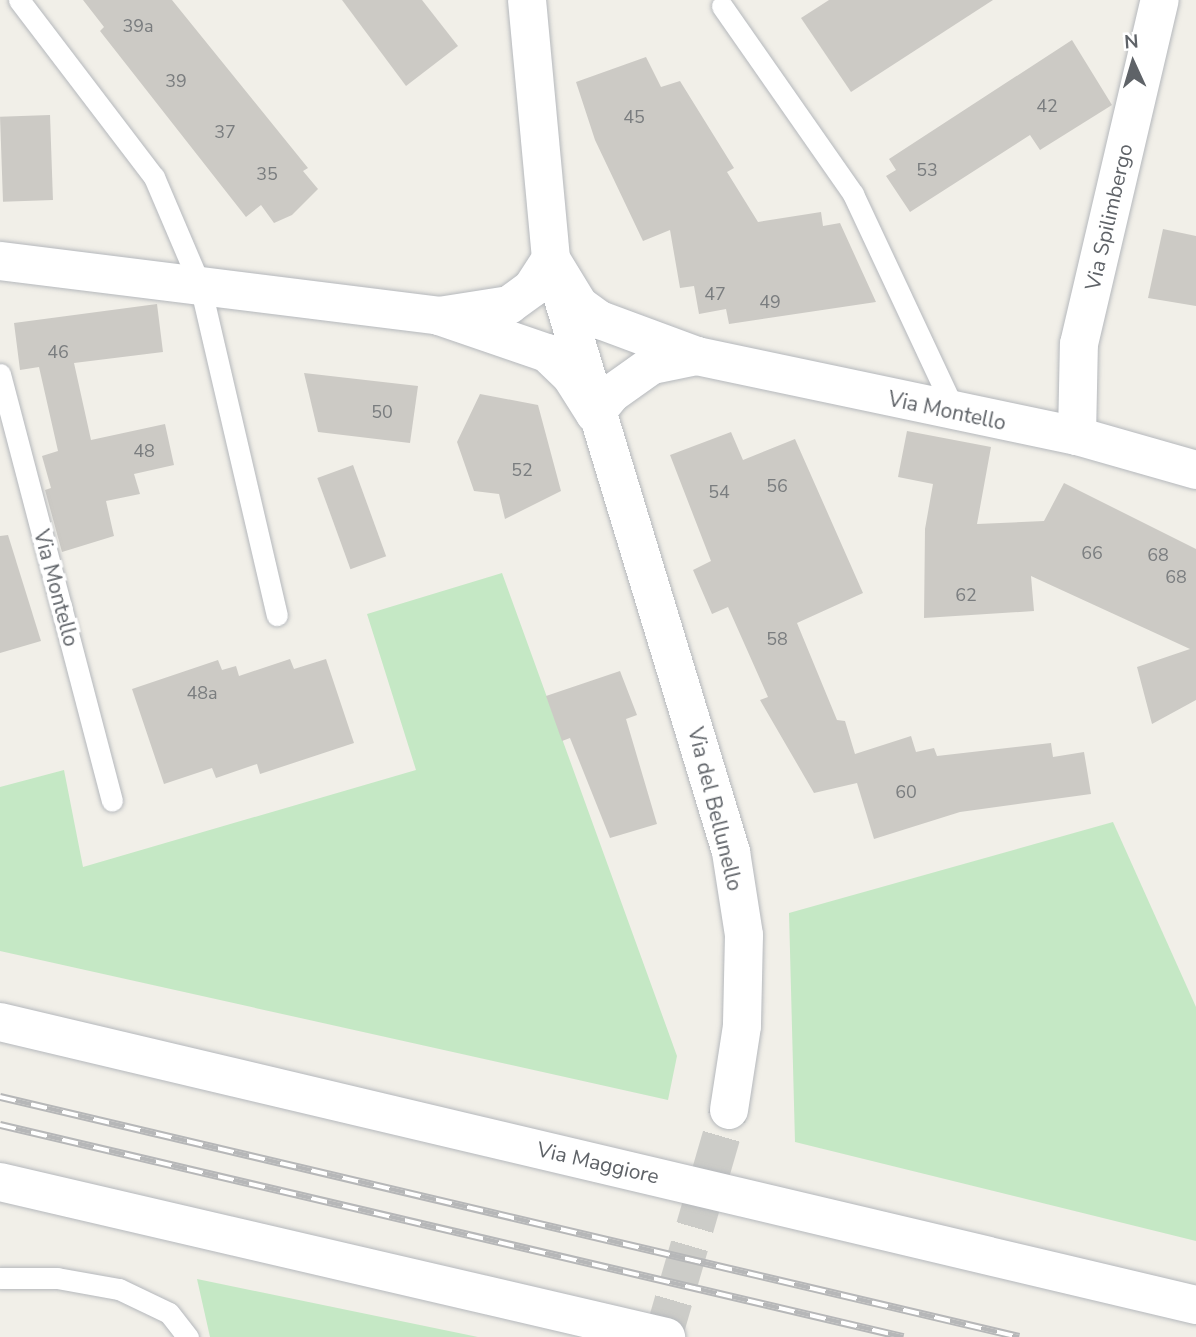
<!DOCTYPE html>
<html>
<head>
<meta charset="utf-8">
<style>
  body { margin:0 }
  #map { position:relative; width:1196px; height:1337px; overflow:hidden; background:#f1efe8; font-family:"Nunito Sans",sans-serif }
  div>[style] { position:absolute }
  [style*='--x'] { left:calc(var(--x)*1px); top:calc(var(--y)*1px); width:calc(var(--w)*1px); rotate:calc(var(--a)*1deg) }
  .green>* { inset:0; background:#c5e8c5 }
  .building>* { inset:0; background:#cccac5; transform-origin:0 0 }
  .tertiary-tunnel>* { height:38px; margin-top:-19px; transform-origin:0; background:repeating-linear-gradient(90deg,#ccccc8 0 38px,transparent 0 57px) }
  .roads { filter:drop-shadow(0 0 2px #b5b8bc) drop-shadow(0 0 2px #b5b8bc) }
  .service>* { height:21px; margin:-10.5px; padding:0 10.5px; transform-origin:10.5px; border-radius:10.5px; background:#fff }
  .minor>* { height:38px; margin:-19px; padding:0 19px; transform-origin:19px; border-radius:19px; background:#fff }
  .tertiary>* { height:38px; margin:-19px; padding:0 19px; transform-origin:19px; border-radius:19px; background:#fff }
  .rail>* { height:8px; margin-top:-4px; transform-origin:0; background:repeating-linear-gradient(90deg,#fff 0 16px,#b6b7b8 0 32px); box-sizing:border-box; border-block:2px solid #b6b7b8 }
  span { translate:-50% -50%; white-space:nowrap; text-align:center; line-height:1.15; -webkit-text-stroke:7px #fff; paint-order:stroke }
  .number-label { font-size:18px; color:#7a7d7f }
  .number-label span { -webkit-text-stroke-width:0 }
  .street-label { font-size:21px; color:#5f6368 }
  .north { position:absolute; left:1098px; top:28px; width:70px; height:70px; -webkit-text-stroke:5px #fff; paint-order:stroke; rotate:356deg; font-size:19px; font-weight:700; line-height:28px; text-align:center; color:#5f6368 }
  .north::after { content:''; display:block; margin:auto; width:24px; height:32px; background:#5f6368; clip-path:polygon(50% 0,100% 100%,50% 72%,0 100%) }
</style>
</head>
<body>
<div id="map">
  <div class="green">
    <i style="clip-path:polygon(502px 573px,677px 1056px,668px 1100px,0 951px,0 787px,64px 770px,83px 867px,416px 770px,367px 614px)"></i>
    <i style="clip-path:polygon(1113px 822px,1196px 1007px,1196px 1241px,795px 1142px,789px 913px)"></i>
    <i style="clip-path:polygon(197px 1279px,478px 1337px,210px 1337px)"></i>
  </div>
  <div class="building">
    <i style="clip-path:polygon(83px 0,172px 0,308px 168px,303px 171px,318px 189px,292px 215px,274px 223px,261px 205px,246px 217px,100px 31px,104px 27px)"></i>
    <i style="clip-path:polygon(342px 0,422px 0,458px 46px,406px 86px)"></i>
    <i style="clip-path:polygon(829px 0,993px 0,851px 92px,801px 18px)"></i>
    <i style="clip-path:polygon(1072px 40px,1112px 105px,1040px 150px,1030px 135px,910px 212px,886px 176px,896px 170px,889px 159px)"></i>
    <i style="clip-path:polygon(646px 57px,661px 87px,680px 81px,734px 168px,727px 172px,758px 222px,821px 212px,823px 226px,840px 223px,876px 302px,729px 324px,726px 309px,699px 314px,694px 286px,680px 288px,670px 230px,643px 241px,595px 140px,576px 82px)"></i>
    <i style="left:50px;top:115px;width:85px;height:50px;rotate:88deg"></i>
    <i style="clip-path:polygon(1163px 229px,1196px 236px,1196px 306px,1148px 298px)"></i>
    <i style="clip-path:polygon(157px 304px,163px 352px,74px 363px,91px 440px,165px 424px,174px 465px,134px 474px,140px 494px,106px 501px,114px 536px,62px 552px,45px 490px,51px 488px,42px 456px,58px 451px,39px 367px,20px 370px,14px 323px)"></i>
    <i style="clip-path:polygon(304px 373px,418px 386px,410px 443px,318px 432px)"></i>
    <i style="clip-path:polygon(480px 394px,538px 405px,561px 491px,505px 519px,499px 494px,474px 491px,457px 442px)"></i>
    <i style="clip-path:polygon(907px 431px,991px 447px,977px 524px,1044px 521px,1064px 483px,1196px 549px,1196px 700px,1152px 724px,1137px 667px,1190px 649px,1031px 576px,1034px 611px,924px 618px,925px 529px,933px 484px,898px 477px)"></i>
    <i style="clip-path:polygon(731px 432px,743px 460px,795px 439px,863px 593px,797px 623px,837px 720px,845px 721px,855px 754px,911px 736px,916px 752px,934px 748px,937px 756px,1051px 743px,1053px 757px,1084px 752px,1091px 794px,960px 812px,874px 839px,857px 783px,814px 793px,760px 700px,768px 697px,728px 607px,712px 614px,693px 570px,711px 561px,670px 455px)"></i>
    <i style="left:353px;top:465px;width:97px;height:38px;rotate:70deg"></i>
    <i style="clip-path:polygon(8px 535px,41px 641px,0 653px,0 536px)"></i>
    <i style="clip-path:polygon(290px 659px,294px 669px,326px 659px,354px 743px,260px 774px,257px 764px,216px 778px,212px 768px,164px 784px,132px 689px,218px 660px,222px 670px,236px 666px,239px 676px)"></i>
    <i style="clip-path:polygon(620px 671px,637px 715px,626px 719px,657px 824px,610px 838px,570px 738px,562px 741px,546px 696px)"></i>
  </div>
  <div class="tertiary-tunnel">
    <i style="--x:663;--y:1337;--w:236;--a:-73.8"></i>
  </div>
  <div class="roads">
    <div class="service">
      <i style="--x:19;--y:0;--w:223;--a:52.7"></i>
      <i style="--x:154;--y:177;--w:117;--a:66.9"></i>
      <i style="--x:200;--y:285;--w:339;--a:76.9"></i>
      <i style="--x:722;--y:6;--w:229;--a:55.1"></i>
      <i style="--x:853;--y:194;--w:241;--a:64.9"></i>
      <i style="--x:0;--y:374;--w:441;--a:75.3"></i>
      <i style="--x:0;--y:1278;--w:57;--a:0"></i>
      <i style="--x:57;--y:1278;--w:63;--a:10.1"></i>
      <i style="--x:119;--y:1289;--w:55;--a:25.6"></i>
      <i style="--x:169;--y:1313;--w:31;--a:52"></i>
    </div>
    <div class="minor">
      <i style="--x:0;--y:261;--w:442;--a:7.1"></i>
      <i style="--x:439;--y:316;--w:114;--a:18.9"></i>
      <i style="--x:547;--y:353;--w:33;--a:44"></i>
      <i style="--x:571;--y:376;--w:45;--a:57.7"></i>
      <i style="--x:595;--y:414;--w:26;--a:-51"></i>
      <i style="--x:611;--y:394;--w:50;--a:-35.3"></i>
      <i style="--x:652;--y:365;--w:46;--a:-11.3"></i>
      <i style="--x:439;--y:316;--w:71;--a:-8.9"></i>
      <i style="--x:509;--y:305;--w:29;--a:-36"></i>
      <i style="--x:532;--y:288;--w:35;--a:-57"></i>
      <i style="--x:551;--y:259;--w:54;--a:58.7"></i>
      <i style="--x:579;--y:305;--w:26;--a:36"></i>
      <i style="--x:600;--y:320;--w:103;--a:20.4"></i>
      <i style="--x:697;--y:356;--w:388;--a:11.9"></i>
      <i style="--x:1077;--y:436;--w:124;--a:15.9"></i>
      <i style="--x:1077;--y:436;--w:92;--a:-88.8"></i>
      <i style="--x:1079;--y:344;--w:353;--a:-76.8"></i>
      <i style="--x:0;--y:1022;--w:1229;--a:13.31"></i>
      <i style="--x:0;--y:1182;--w:684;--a:13.1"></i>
    </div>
    <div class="tertiary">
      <i style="--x:527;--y:0;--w:260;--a:84.7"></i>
      <i style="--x:551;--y:259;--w:620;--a:73.11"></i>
      <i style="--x:731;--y:852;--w:84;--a:81.1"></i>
      <i style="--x:744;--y:935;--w:91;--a:91.3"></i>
      <i style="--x:742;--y:1026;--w:85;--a:98.8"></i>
    </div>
  </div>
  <div class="rail">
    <i style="--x:0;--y:1097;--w:1047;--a:13.25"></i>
    <i style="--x:0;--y:1125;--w:928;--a:13.21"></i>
  </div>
  <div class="number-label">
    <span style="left:138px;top:26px">39a</span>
    <span style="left:176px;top:81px">39</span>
    <span style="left:1047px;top:106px">42</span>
    <span style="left:634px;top:117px">45</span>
    <span style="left:225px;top:132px">37</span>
    <span style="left:927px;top:170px">53</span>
    <span style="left:267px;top:174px">35</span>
    <span style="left:715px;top:294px">47</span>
    <span style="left:770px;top:302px">49</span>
    <span style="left:58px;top:352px">46</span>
    <span style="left:382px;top:412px">50</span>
    <span style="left:144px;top:451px">48</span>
    <span style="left:522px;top:470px">52</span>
    <span style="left:777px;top:486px">56</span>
    <span style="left:719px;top:492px">54</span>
    <span style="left:1092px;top:553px">66</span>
    <span style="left:1158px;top:555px">68</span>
    <span style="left:1176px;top:577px">68</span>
    <span style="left:966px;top:595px">62</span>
    <span style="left:777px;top:639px">58</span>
    <span style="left:202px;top:693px">48a</span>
    <span style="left:906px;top:792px">60</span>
  </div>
  <div class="street-label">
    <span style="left:1109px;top:217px;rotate:-77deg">Via Spilimbergo</span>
    <span style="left:947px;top:411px;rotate:12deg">Via Montello</span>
    <span style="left:56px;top:588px;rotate:75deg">Via Montello</span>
    <span style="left:715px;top:809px;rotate:76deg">Via del Bellunello</span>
    <span style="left:598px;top:1163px;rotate:13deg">Via Maggiore</span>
  </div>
  <div class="north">N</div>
</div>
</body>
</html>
